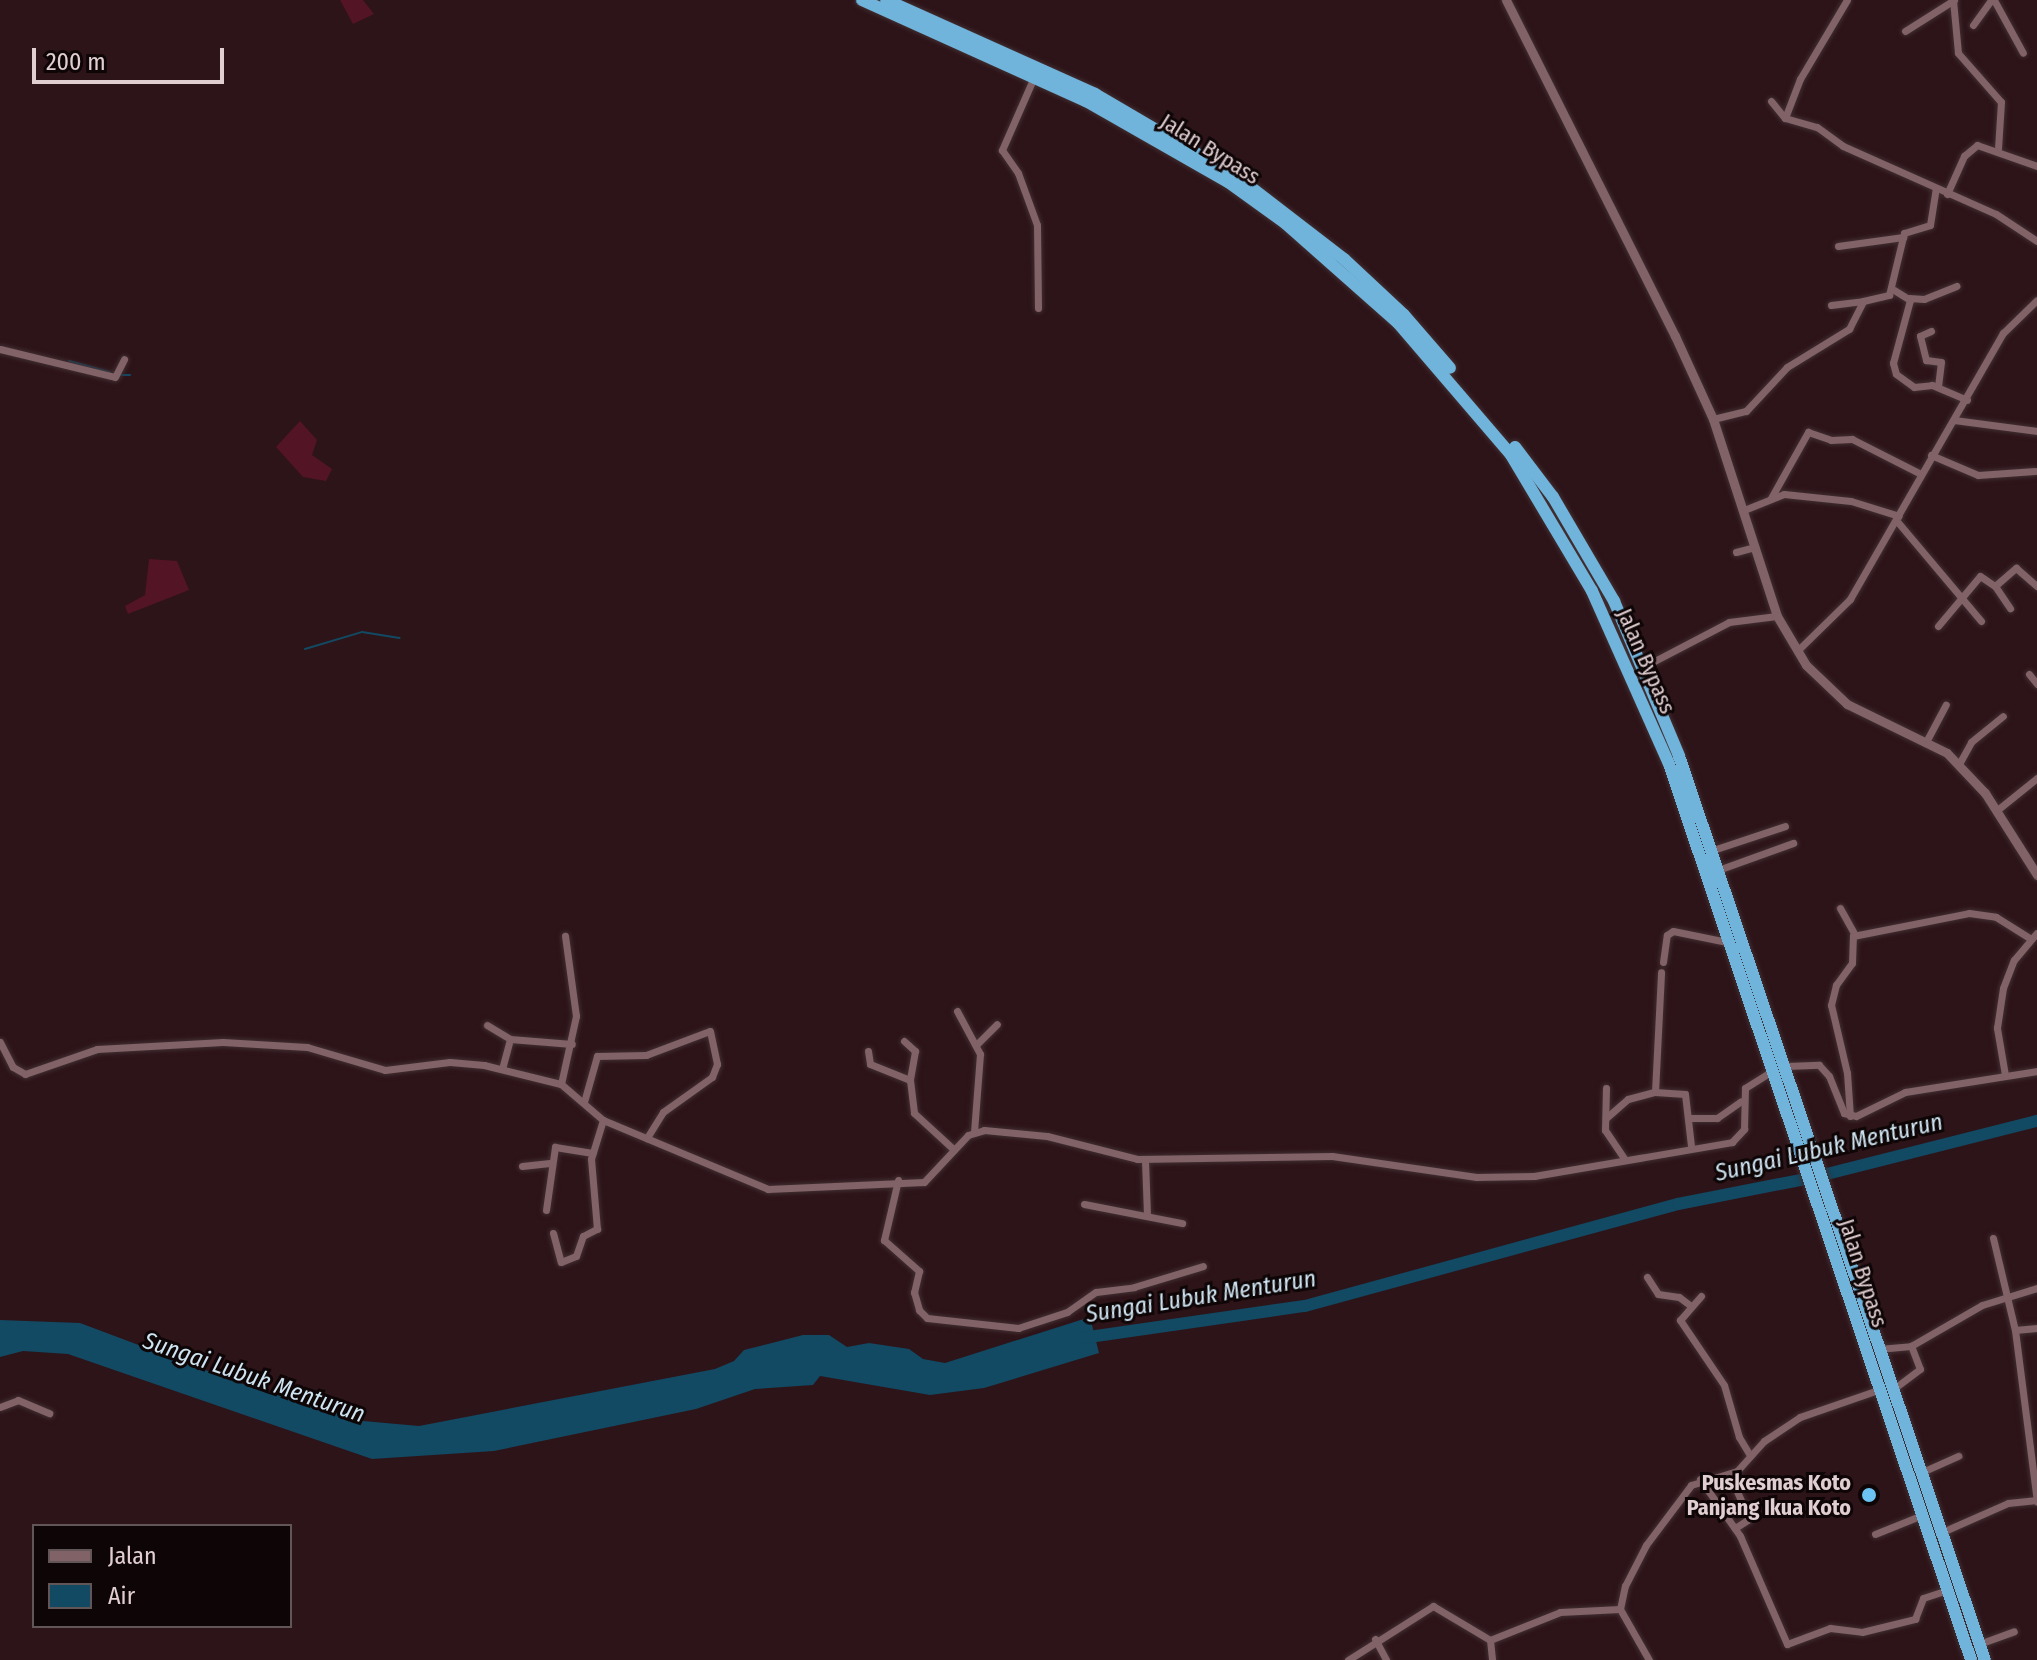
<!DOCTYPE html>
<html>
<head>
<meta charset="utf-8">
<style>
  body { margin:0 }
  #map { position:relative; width:2037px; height:1660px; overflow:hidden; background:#2d1419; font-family:"Fira Sans Condensed",sans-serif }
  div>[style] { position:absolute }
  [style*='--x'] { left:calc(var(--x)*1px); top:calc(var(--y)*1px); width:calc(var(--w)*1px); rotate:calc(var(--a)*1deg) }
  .green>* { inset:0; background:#531426 }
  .water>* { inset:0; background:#124963 }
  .stream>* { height:2px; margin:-1px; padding:0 1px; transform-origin:1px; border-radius:1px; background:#124963 }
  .river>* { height:12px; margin:-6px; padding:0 6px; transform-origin:6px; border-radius:6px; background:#124963 }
  .roads { filter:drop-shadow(0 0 2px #412f32) drop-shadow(0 0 2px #412f32) }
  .minor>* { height:7px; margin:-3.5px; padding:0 3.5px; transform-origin:3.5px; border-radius:3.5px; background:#816267 }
  .tertiary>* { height:9px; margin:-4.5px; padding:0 4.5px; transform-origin:4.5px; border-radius:4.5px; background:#816267 }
  .trunk>* { height:12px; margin:-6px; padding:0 6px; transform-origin:6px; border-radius:6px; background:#70b4dc }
  .dots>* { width:22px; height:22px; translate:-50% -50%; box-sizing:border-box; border:4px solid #0e0506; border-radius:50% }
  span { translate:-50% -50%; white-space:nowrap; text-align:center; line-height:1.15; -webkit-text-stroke:6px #0e0506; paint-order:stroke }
  .street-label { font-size:22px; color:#e0ced1 }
  .poi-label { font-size:22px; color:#e0ced1; font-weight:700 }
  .right { translate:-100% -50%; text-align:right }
  .water-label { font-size:24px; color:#cee4f1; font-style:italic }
  .legend { position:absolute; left:32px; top:1524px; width:260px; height:104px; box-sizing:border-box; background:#0e0506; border:2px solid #625557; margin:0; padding:10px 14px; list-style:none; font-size:24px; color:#e0ced1 }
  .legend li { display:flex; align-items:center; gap:16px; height:40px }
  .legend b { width:40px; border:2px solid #625557 }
  .scale { position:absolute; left:32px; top:48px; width:192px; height:36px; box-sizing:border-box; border:4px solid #e0ced1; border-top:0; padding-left:10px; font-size:24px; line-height:28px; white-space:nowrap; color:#e0ced1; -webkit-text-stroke:6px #0e0506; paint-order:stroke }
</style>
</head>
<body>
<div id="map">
  <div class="green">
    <i style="clip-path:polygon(340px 0,363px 0,374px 14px,353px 24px)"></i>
    <i style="clip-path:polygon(300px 421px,317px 440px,312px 455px,332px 469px,326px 481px,303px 477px,276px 447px)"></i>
    <i style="clip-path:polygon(149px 559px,177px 561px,189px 590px,128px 614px,125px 606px,145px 595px)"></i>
  </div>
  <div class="water">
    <i style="clip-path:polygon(1090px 1317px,1099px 1353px,984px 1388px,930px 1395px,820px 1376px,813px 1385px,755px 1389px,696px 1409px,494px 1451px,372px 1459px,68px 1354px,23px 1351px,0 1357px,0 1320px,80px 1323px,240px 1383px,363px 1421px,419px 1426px,715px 1369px,734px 1361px,744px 1350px,803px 1335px,829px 1335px,847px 1347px,869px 1343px,909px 1349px,923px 1359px,945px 1363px)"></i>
  </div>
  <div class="stream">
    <i style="--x:69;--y:361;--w:42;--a:15"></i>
    <i style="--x:120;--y:375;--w:10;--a:0"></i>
    <i style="--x:305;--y:649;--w:59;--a:-16.6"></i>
    <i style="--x:362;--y:632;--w:38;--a:9"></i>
  </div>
  <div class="river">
    <i style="--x:1082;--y:1338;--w:225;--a:-8.2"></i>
    <i style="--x:1305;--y:1306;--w:387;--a:-15.3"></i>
    <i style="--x:1678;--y:1204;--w:136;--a:-11.1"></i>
    <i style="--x:1811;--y:1178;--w:233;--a:-14.2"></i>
  </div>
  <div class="roads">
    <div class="minor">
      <i style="--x:1953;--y:0;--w:53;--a:84.6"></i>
      <i style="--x:1958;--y:53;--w:65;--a:48.7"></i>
      <i style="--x:2001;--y:102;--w:46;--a:93.7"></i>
      <i style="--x:1994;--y:0;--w:60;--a:61.3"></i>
      <i style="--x:1973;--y:25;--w:31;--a:-54"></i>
      <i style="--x:1905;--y:31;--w:58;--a:-32.3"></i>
      <i style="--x:1034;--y:77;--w:80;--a:113.7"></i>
      <i style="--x:1002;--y:150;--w:28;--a:55"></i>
      <i style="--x:1018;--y:173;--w:55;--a:69.9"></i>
      <i style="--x:1037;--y:225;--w:83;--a:89.3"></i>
      <i style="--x:1771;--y:101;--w:22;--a:51"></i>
      <i style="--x:1785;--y:118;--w:33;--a:16"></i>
      <i style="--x:1817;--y:127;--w:32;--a:36"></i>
      <i style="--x:1843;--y:146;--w:167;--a:24"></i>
      <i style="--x:1996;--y:214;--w:49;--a:33.4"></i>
      <i style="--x:1785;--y:118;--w:42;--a:-69"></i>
      <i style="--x:1800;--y:79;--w:92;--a:-59.3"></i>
      <i style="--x:1947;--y:194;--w:42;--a:-65.9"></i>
      <i style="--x:1964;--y:156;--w:17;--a:-40"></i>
      <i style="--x:1977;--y:145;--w:64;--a:19.3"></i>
      <i style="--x:1838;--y:246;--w:66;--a:-7.9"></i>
      <i style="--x:1894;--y:290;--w:19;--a:32"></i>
      <i style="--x:1910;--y:300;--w:65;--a:105.1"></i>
      <i style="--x:1893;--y:363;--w:11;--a:75"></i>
      <i style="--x:1896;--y:374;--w:22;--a:36"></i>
      <i style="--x:1914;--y:387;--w:18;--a:-6"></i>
      <i style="--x:1932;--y:385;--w:38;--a:23"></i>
      <i style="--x:1909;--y:298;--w:15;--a:4"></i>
      <i style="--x:1924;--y:299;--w:35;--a:-22"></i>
      <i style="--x:1831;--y:305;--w:32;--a:-7"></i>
      <i style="--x:1931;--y:331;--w:12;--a:156"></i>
      <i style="--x:1920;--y:336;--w:25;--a:76"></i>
      <i style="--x:1926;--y:360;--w:15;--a:8"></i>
      <i style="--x:1941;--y:362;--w:25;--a:97"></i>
      <i style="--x:0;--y:349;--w:118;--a:13.7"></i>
      <i style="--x:115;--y:377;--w:20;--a:-63"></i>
      <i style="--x:1713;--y:419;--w:34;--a:-14"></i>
      <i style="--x:1746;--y:411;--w:60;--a:-47"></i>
      <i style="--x:1787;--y:367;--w:73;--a:-31.5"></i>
      <i style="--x:1849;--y:329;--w:31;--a:-63"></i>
      <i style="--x:1863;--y:301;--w:27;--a:-13"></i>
      <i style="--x:1889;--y:295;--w:64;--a:-76.4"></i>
      <i style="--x:1904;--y:233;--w:27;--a:-17"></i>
      <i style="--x:1930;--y:225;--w:36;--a:-81"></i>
      <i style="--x:1954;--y:420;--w:84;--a:7.5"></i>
      <i style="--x:1931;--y:455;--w:51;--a:23.1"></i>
      <i style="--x:1978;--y:475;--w:57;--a:-4"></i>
      <i style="--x:1771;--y:498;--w:76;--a:-60.7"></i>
      <i style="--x:1808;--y:432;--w:24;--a:19"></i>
      <i style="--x:1831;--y:440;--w:21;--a:-3"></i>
      <i style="--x:1852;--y:439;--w:77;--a:26.9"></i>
      <i style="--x:1744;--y:510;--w:43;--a:-21.8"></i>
      <i style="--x:1784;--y:494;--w:67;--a:6"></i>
      <i style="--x:1851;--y:501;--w:50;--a:17.4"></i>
      <i style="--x:1896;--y:520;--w:132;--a:49.9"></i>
      <i style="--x:1736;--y:552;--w:20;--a:-15"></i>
      <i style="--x:1995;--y:586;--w:27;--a:56"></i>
      <i style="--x:1938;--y:626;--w:65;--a:-50"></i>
      <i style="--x:1980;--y:576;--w:18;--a:34"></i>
      <i style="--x:1995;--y:586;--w:28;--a:-41"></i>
      <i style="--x:2016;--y:568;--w:28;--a:41"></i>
      <i style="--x:1798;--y:650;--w:73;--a:-44.4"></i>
      <i style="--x:1850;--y:599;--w:307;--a:-60.1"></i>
      <i style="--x:2003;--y:333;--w:47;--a:-44.1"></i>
      <i style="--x:1643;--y:667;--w:97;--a:-27.6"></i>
      <i style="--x:1729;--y:622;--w:48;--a:-7.1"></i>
      <i style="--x:2029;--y:674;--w:13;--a:51"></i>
      <i style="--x:1927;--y:740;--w:40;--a:-62"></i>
      <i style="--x:1959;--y:764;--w:25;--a:-61"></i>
      <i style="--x:1971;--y:742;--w:41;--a:-39.1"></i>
      <i style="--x:1996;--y:811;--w:53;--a:-38.8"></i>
      <i style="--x:1710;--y:851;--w:79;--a:-18.4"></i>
      <i style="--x:1718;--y:870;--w:80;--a:-19.8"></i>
      <i style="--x:1840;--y:908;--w:31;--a:61"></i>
      <i style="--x:1663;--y:962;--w:27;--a:-82"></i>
      <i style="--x:1667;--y:935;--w:7;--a:-34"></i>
      <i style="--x:1673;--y:931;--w:55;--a:11.5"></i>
      <i style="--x:957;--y:1011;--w:49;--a:61.9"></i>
      <i style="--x:980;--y:1054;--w:78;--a:94.4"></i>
      <i style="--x:487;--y:1025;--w:27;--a:31"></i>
      <i style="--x:904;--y:1041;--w:15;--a:42"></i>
      <i style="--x:915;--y:1051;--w:29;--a:100"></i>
      <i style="--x:0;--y:1042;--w:28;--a:63"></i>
      <i style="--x:13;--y:1067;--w:14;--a:30"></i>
      <i style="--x:25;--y:1074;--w:76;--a:-19.1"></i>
      <i style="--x:97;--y:1049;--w:126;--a:-3.2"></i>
      <i style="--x:223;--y:1042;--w:84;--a:3.4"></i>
      <i style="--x:307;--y:1047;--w:81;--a:16.4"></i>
      <i style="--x:385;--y:1070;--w:65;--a:-7"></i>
      <i style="--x:450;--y:1062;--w:34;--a:5"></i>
      <i style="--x:484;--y:1065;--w:79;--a:13.9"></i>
      <i style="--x:561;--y:1084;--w:55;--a:40.6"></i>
      <i style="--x:603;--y:1120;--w:179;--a:22.7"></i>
      <i style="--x:768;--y:1189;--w:156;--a:-2.6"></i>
      <i style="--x:924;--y:1182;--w:64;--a:-46.9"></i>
      <i style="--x:968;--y:1135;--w:17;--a:-17"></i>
      <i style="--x:984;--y:1130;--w:63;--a:5.4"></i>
      <i style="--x:1047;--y:1136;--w:93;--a:14.3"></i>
      <i style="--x:1137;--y:1159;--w:195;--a:-0.9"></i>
      <i style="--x:1332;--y:1156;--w:146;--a:8.3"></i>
      <i style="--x:1476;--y:1177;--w:58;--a:-1"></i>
      <i style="--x:1534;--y:1176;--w:201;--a:-9.7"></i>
      <i style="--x:1732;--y:1142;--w:18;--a:-47"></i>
      <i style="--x:1744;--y:1129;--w:41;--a:-88.6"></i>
      <i style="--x:1745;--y:1088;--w:32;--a:-32"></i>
      <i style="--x:977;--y:1044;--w:28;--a:-45"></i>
      <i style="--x:868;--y:1051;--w:13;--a:81"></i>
      <i style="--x:870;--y:1064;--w:43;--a:21.8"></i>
      <i style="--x:910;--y:1080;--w:33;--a:83"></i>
      <i style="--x:914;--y:1113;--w:52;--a:42.6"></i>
      <i style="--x:1786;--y:1066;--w:33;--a:-2"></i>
      <i style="--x:1819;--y:1065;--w:15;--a:48"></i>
      <i style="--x:1829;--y:1076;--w:40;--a:68"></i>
      <i style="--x:1844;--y:1113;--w:12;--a:14"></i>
      <i style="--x:1856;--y:1116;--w:55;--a:-26.1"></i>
      <i style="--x:1905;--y:1092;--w:134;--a:-9"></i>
      <i style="--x:502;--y:1069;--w:31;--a:-75"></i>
      <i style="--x:510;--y:1039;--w:62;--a:4.6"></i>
      <i style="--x:2005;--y:1075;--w:48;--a:-99.7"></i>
      <i style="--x:1997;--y:1028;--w:40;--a:-81.5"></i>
      <i style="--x:2003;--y:988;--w:30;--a:-69"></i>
      <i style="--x:2014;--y:960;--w:35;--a:-50"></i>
      <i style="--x:561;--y:1084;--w:70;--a:-77.6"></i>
      <i style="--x:576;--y:1016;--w:81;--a:-97.8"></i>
      <i style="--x:1606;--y:1088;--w:42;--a:91.4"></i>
      <i style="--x:1605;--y:1130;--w:34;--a:56"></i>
      <i style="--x:1655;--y:1092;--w:120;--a:-87.1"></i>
      <i style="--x:584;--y:1102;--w:48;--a:-74.2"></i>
      <i style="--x:597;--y:1056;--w:49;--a:-1.2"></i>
      <i style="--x:646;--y:1055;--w:68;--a:-20.6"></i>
      <i style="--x:710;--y:1031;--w:34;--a:78"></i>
      <i style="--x:717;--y:1064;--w:14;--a:111"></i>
      <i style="--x:712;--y:1077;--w:60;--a:144.5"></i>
      <i style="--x:663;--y:1112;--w:31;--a:122"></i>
      <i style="--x:1850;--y:1116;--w:43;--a:-94"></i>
      <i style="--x:1847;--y:1073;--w:70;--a:-103.2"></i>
      <i style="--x:1831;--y:1005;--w:21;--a:-76"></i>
      <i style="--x:1836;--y:985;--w:27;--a:-54"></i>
      <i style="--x:1852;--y:963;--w:27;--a:-88"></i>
      <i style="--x:1853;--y:936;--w:118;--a:-11.2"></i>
      <i style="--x:1969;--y:913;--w:27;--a:8"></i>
      <i style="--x:1996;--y:917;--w:40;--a:32"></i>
      <i style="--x:1606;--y:1118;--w:29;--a:-41"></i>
      <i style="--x:1628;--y:1099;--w:28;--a:-15"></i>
      <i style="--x:1655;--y:1092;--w:30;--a:4"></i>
      <i style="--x:1685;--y:1094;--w:52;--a:83.4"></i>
      <i style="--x:1691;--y:1118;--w:26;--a:0"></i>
      <i style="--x:1717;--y:1118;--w:29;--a:-35"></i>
      <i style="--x:1145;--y:1160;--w:54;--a:87.9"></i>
      <i style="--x:522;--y:1166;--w:28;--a:-6"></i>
      <i style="--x:898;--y:1180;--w:62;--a:103.1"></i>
      <i style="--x:884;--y:1240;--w:47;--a:41.5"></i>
      <i style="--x:919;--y:1271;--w:22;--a:103"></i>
      <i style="--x:914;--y:1292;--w:19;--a:74"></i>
      <i style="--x:919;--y:1310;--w:11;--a:45"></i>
      <i style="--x:927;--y:1318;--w:92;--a:6.3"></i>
      <i style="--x:1018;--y:1328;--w:52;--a:-18.1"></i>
      <i style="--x:1067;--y:1312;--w:35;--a:-35"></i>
      <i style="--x:1096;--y:1292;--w:38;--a:-7"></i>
      <i style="--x:1134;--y:1287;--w:72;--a:-16.9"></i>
      <i style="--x:1084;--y:1204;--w:100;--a:11"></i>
      <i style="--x:546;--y:1210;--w:64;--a:-81.9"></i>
      <i style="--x:555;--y:1147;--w:38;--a:9"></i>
      <i style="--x:553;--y:1233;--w:30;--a:75"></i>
      <i style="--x:561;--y:1262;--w:16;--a:-22"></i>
      <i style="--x:576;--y:1256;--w:21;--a:-71"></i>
      <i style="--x:583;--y:1236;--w:16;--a:-27"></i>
      <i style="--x:597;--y:1229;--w:70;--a:-94.9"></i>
      <i style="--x:591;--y:1159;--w:41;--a:-72.9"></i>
      <i style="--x:1993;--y:1238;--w:95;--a:76.6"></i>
      <i style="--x:2015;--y:1330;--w:173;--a:82.7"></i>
      <i style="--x:1647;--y:1277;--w:20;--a:57"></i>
      <i style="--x:1658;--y:1294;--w:21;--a:8"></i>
      <i style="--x:1679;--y:1297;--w:15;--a:37"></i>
      <i style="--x:1701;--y:1296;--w:32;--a:131"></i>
      <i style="--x:1680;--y:1320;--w:78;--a:55.9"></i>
      <i style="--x:1724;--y:1385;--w:54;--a:73.9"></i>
      <i style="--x:1739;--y:1437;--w:21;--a:59"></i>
      <i style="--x:2015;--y:1330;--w:22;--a:-5"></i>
      <i style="--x:1878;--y:1349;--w:33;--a:-5"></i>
      <i style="--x:1911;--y:1346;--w:82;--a:-30"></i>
      <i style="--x:1982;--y:1305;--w:58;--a:-17.2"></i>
      <i style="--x:1892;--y:1390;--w:35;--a:-37"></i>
      <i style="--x:1920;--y:1369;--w:25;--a:-111"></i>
      <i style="--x:0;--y:1407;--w:19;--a:-21"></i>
      <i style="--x:18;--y:1400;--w:34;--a:23"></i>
      <i style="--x:1920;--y:1473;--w:42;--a:-24.1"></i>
      <i style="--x:1730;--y:1475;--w:48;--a:66.6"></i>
      <i style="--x:1749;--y:1519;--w:17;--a:147"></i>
      <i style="--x:1700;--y:1479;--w:70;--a:54.9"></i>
      <i style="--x:1740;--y:1536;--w:118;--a:66.5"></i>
      <i style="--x:1787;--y:1644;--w:46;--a:-20.4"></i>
      <i style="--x:1830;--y:1628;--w:32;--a:7"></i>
      <i style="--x:1862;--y:1632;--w:55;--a:-13.8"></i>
      <i style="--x:1915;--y:1619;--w:22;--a:-69"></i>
      <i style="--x:1923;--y:1598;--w:25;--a:-18"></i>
      <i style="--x:1940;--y:1533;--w:74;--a:-23.8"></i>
      <i style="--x:2008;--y:1503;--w:29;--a:-6"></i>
      <i style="--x:1875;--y:1534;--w:51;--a:-22"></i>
      <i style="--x:1620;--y:1609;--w:59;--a:60.4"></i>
      <i style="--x:1375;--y:1639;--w:24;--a:62"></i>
      <i style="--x:1490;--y:1640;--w:20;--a:84"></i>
      <i style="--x:1979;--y:1644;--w:37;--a:-20"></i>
      <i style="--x:1348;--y:1660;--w:101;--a:-32.4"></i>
      <i style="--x:1433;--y:1606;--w:66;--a:30.8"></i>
      <i style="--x:1490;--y:1640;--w:75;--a:-21.8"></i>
      <i style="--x:1560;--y:1612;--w:60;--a:-2.9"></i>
      <i style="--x:1620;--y:1609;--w:24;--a:-78"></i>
      <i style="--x:1625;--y:1586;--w:46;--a:-62.9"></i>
      <i style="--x:1646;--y:1545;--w:75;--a:-53.1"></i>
      <i style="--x:1691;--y:1485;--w:48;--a:-16.9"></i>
      <i style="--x:1737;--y:1471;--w:40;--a:-48"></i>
      <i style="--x:1764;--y:1441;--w:43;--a:-33.7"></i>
      <i style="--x:1800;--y:1417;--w:86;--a:-19.1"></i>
    </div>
    <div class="tertiary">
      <i style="--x:1506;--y:0;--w:376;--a:63.3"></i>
      <i style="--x:1675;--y:336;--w:91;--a:65.4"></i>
      <i style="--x:1713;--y:419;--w:207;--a:72"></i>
      <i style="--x:1777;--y:616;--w:57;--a:59.4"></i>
      <i style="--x:1806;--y:665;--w:57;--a:43.6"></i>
      <i style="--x:1847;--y:704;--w:111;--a:26.1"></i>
      <i style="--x:1947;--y:753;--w:55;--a:46.5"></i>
      <i style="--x:1985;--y:793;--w:97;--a:57.6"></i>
    </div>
    <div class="trunk">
      <i style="--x:862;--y:0;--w:246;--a:24.3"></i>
      <i style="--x:1086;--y:101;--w:163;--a:29.7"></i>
      <i style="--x:1228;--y:182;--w:70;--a:35.7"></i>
      <i style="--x:1285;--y:223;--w:151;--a:41.5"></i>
      <i style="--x:1398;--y:323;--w:174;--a:49.4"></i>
      <i style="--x:1511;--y:455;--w:158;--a:59.2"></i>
      <i style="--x:1592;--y:591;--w:189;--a:66"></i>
      <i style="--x:1669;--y:764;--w:946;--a:71.37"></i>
      <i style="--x:886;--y:0;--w:229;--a:24.2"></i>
      <i style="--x:1095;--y:94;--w:168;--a:30.4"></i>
      <i style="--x:1240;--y:179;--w:131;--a:37.6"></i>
      <i style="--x:1344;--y:259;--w:82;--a:43"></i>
      <i style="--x:1404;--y:315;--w:70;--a:49"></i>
      <i style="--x:1515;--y:447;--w:63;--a:52.8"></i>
      <i style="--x:1553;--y:497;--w:121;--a:59.6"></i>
      <i style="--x:1614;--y:601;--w:168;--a:67.2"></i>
      <i style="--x:1679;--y:756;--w:954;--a:71.3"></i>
    </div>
  </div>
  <div class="dots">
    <i style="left:1869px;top:1495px;background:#6cc3f2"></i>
  </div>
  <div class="street-label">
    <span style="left:1210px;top:149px;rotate:32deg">Jalan Bypass</span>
    <span style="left:1646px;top:661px;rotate:66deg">Jalan Bypass</span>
    <span style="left:1863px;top:1273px;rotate:72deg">Jalan Bypass</span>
  </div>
  <div class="poi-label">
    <span class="right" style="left:1851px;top:1495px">Puskesmas Koto<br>Panjang Ikua Koto</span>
  </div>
  <div class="water-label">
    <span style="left:1829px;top:1148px;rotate:-13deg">Sungai Lubuk Menturun</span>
    <span style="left:1201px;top:1297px;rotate:-9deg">Sungai Lubuk Menturun</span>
    <span style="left:254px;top:1378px;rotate:19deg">Sungai Lubuk Menturun</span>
  </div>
  <ul class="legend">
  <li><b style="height:10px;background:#816267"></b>Jalan</li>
  <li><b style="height:22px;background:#124963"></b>Air</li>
  </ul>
  <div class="scale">200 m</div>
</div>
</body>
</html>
